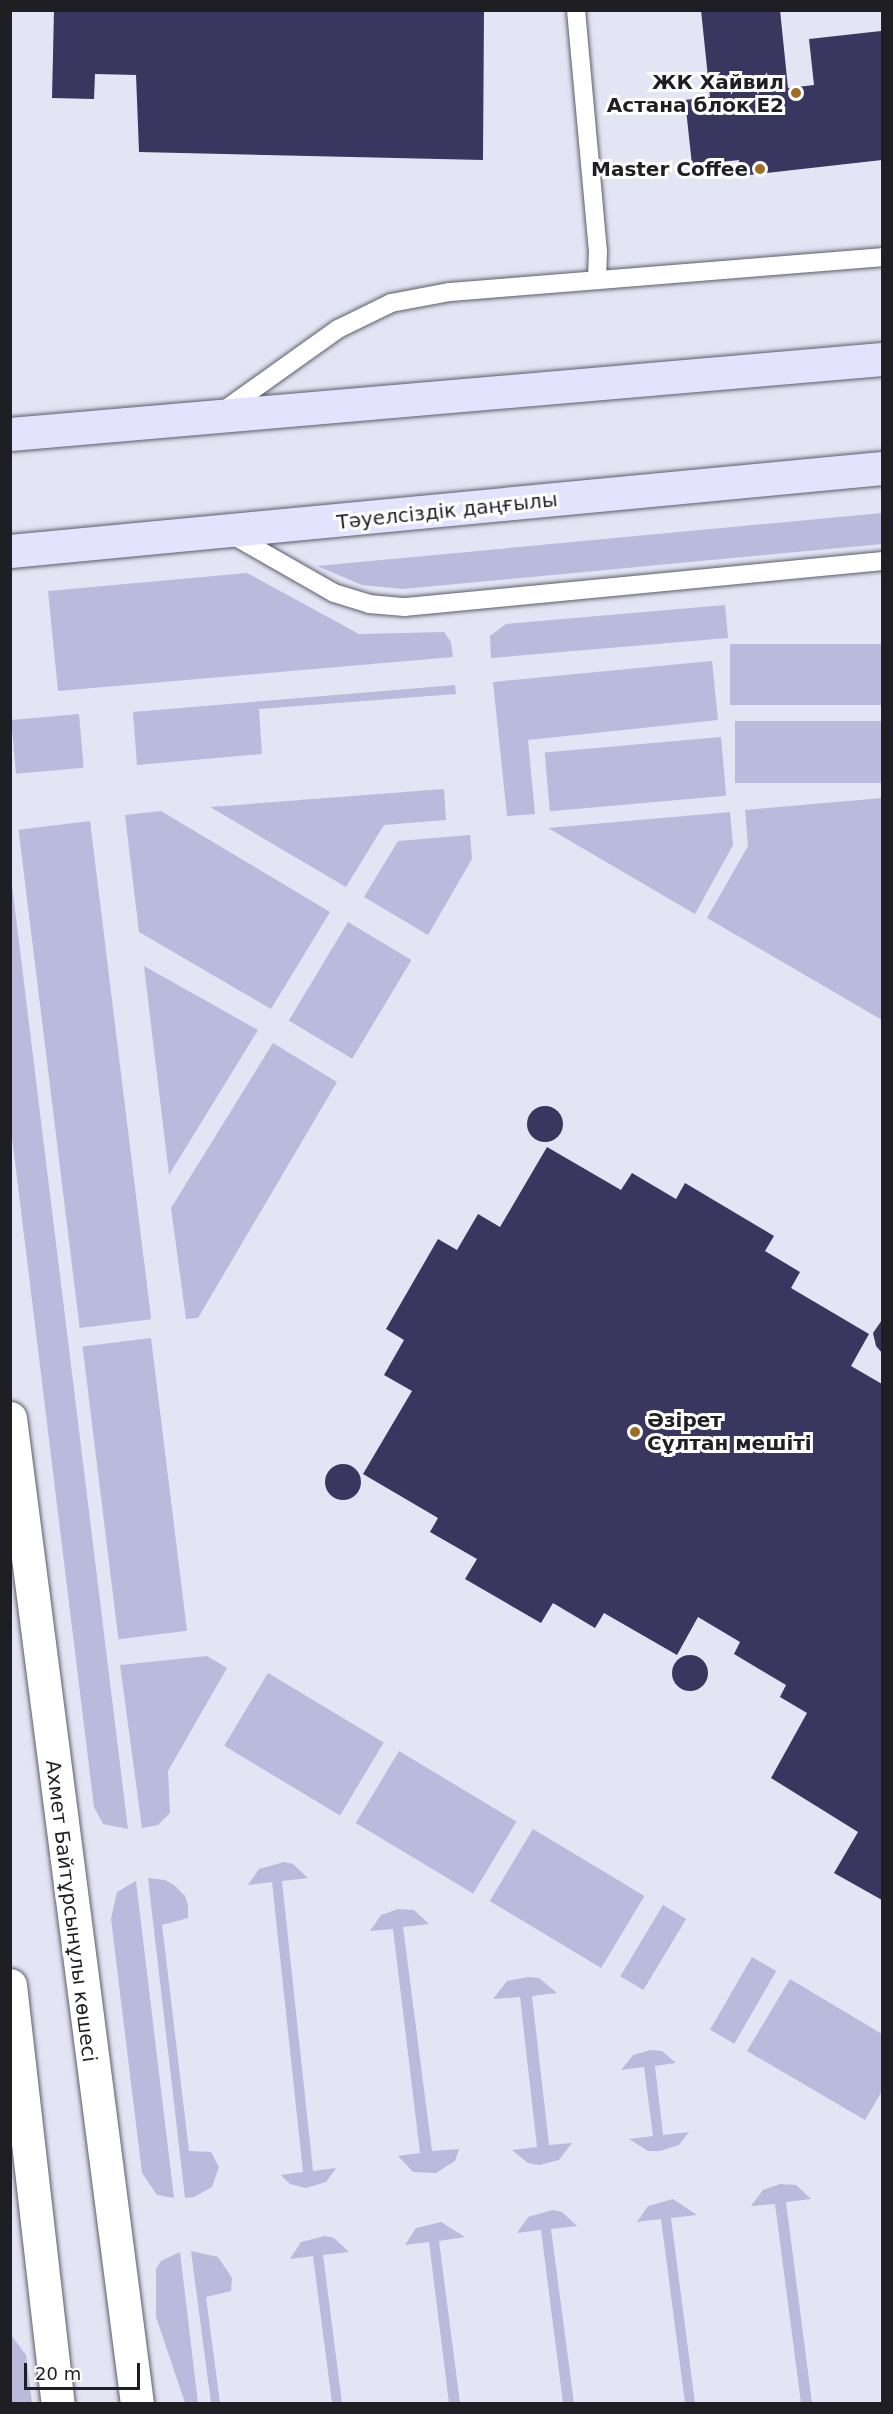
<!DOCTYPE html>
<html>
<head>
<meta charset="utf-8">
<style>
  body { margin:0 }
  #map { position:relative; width:893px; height:2414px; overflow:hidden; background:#e4e5f4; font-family:"DejaVu Sans",sans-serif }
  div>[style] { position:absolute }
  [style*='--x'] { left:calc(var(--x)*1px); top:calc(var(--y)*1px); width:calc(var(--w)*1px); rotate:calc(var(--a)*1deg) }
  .green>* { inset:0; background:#b9badc; transform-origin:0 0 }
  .building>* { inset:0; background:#39375f }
  .round { border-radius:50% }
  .roads { filter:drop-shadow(0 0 2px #5c5d6a) drop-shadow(0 0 2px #5c5d6a) }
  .service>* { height:18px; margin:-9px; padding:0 9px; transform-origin:9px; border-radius:9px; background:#fff }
  .tertiary>* { height:33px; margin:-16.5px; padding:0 16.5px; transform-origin:16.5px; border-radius:16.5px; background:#fff }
  .secondary>* { height:33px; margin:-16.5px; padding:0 16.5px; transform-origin:16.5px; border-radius:16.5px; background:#e3e3fd }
  .dots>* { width:16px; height:16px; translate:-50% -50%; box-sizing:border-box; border:3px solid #fff; border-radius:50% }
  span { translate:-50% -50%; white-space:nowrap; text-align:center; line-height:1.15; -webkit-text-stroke:6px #fff; paint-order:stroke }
  .poi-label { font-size:20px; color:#1e1e23; font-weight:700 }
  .right { translate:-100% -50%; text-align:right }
  .left { translate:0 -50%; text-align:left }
  .street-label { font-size:20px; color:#1e1e23 }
  .frame { position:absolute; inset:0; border:12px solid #1e1e23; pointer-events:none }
  .scale { position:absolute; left:24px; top:2363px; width:116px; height:27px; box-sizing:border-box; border:3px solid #1e1e23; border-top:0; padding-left:8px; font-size:18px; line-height:21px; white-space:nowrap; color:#1e1e23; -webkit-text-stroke:4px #fff; paint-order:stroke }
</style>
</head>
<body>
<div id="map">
  <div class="green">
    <i style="clip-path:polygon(882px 513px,882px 544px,403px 589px,362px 585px,317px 566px)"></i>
    <i style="clip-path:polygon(247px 573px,359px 634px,444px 632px,451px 642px,453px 657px,58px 691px,48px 591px)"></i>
    <i style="clip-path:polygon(725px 605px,728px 638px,491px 658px,490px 636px,506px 624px)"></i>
    <i style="left:882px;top:644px;width:61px;height:152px;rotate:90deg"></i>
    <i style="clip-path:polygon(712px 661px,718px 720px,528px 740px,535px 814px,507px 816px,493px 682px)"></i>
    <i style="clip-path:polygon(455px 685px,456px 694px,259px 709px,262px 754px,137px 765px,133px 712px)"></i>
    <i style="left:79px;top:714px;width:54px;height:68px;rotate:85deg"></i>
    <i style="left:882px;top:721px;width:62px;height:147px;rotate:90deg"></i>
    <i style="left:721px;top:737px;width:59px;height:177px;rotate:85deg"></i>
    <i style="clip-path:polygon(444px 789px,446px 820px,384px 825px,346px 887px,210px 807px)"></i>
    <i style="clip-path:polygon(882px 798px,882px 1020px,707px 918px,748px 846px,745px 810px)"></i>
    <i style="clip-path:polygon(161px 811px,330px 912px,271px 1009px,139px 932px,125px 815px)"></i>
    <i style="clip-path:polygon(730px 812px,733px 845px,695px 914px,548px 828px)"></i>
    <i style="left:90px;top:821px;width:502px;height:72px;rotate:83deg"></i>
    <i style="clip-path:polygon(470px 835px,472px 859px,428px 935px,364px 897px,398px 841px)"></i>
    <i style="clip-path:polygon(10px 877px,11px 877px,128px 1829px,103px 1824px,94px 1807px,11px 1129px)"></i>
    <i style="left:348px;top:922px;width:74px;height:115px;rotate:31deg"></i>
    <i style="clip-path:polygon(144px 966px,258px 1030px,169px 1175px)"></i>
    <i style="clip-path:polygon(273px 1043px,337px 1082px,198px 1318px,186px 1319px,171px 1208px)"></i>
    <i style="left:151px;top:1338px;width:295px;height:69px;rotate:83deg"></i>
    <i style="clip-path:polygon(207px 1656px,227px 1668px,168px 1771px,170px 1813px,158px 1825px,142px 1828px,120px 1665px)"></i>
    <i style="left:268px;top:1673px;width:135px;height:85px;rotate:31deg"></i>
    <i style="left:399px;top:1751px;width:137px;height:84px;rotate:31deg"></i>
    <i style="left:533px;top:1829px;width:130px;height:84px;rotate:31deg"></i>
    <i style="clip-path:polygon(284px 1862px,293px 1864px,308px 1878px,282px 1881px,313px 2171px,336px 2168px,326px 2182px,306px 2188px,290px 2184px,281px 2175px,303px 2172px,272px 1882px,248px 1885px,259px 1869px)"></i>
    <i style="clip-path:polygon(148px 1878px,165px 1880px,174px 1885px,185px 1896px,188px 1906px,188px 1918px,162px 1925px,189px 2151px,211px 2152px,219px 2167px,212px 2187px,194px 2197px,185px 2198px)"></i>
    <i style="clip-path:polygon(136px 1881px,174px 2198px,157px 2195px,142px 2173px,111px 1919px,117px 1892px)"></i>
    <i style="left:663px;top:1905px;width:27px;height:83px;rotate:31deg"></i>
    <i style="clip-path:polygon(398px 1909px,414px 1910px,429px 1924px,403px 1927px,432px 2151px,459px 2149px,455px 2161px,436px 2173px,413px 2172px,398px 2156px,420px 2153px,393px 1929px,370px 1931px,381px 1915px)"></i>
    <i style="left:752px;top:1957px;width:28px;height:84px;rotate:30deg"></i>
    <i style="clip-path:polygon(528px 1977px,539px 1978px,557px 1993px,532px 1996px,549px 2145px,572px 2143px,559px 2160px,539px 2165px,528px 2163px,512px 2150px,537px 2147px,520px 1997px,493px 1999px,507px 1981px)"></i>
    <i style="clip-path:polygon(790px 1979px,882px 2034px,882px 2091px,865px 2120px,747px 2051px)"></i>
    <i style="clip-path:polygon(651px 2050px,662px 2051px,676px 2063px,655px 2066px,663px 2135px,689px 2132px,679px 2145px,660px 2151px,648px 2151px,629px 2139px,653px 2136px,644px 2067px,621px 2070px,633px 2055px)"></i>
    <i style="clip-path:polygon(780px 2184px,796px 2185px,811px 2199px,786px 2202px,812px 2403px,801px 2403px,775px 2204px,751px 2206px,763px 2190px)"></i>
    <i style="clip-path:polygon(673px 2199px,697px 2215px,671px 2218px,695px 2403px,685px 2403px,661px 2219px,637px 2222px,648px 2206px)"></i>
    <i style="clip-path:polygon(553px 2210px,562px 2212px,577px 2226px,551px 2229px,574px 2403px,563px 2403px,541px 2230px,517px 2233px,528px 2217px)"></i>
    <i style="clip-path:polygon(441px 2222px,465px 2237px,439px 2241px,460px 2403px,449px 2403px,429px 2242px,405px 2245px,416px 2228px)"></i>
    <i style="clip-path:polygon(325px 2236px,334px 2238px,349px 2252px,323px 2255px,342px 2403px,332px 2403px,313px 2256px,290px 2259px,301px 2242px)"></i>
    <i style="clip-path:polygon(191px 2251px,218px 2257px,232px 2278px,231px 2291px,206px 2297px,220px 2403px,211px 2403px)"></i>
    <i style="clip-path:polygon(180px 2252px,198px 2403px,185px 2403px,156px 2317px,156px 2269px,161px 2261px)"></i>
    <i style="clip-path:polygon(11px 2335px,26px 2355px,32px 2403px,11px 2403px)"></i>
  </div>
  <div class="building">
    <i style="clip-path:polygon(54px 10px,484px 10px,483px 160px,139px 152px,136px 75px,95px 74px,94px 99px,52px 98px)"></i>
    <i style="clip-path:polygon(701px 10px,780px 10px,788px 88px,814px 85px,809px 39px,881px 31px,882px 160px,740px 176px,739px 160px,692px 165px,685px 100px,710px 97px)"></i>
    <i class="round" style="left:527px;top:1106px;width:36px;height:36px"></i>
    <i style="clip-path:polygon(547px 1147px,621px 1190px,632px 1173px,676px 1199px,685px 1183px,774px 1236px,765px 1251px,800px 1272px,791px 1288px,869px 1334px,851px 1366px,882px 1384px,882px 1900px,834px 1873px,858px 1832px,771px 1778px,807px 1713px,780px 1697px,786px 1685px,734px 1654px,740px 1642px,698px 1617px,677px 1655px,604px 1613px,595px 1628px,553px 1603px,541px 1623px,465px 1579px,477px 1559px,430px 1532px,438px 1518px,363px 1474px,412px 1391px,384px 1375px,404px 1340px,386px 1329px,438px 1239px,457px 1250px,478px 1214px,500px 1227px)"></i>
    <i style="clip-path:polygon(882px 1320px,882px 1353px,876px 1346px,873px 1333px)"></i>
    <i class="round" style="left:325px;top:1464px;width:36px;height:36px"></i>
    <i class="round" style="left:672px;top:1655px;width:36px;height:36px"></i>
  </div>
  <div class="roads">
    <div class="service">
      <i style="--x:576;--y:10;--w:242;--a:84.8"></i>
      <i style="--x:598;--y:251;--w:29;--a:92"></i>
      <i style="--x:223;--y:411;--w:141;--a:-35.5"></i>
      <i style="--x:338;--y:329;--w:59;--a:-26.1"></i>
      <i style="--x:391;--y:303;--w:60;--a:-10.6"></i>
      <i style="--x:450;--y:292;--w:433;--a:-4.6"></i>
      <i style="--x:229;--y:533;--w:121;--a:29.7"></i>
      <i style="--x:334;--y:593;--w:37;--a:17"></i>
      <i style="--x:369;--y:604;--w:36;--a:5"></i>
      <i style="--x:405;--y:607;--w:479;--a:-5.5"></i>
    </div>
    <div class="tertiary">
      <i style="--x:10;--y:1418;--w:994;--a:82.66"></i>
      <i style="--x:10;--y:1985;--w:422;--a:83.5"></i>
    </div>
    <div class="secondary">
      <i style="--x:10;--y:434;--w:875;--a:-4.92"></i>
      <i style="--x:10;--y:551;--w:876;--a:-5.44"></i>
    </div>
  </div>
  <div class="dots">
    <i style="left:796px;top:93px;background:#9e6e21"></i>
    <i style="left:760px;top:169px;background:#9e6e21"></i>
    <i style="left:635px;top:1432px;background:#9e6e21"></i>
  </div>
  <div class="poi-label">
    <span class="right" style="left:784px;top:94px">ЖК Хайвил<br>Астана блок E2</span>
    <span class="right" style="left:748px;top:169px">Master Coffee</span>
    <span class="left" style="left:647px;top:1432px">Әзірет<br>Сұлтан мешіті</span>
  </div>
  <div class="street-label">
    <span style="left:447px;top:511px;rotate:-6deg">Тәуелсіздік даңғылы</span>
    <span style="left:71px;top:1911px;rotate:83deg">Ахмет Байтұрсынұлы көшесі</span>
  </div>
  <div class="frame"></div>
  <div class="scale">20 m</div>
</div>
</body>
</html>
